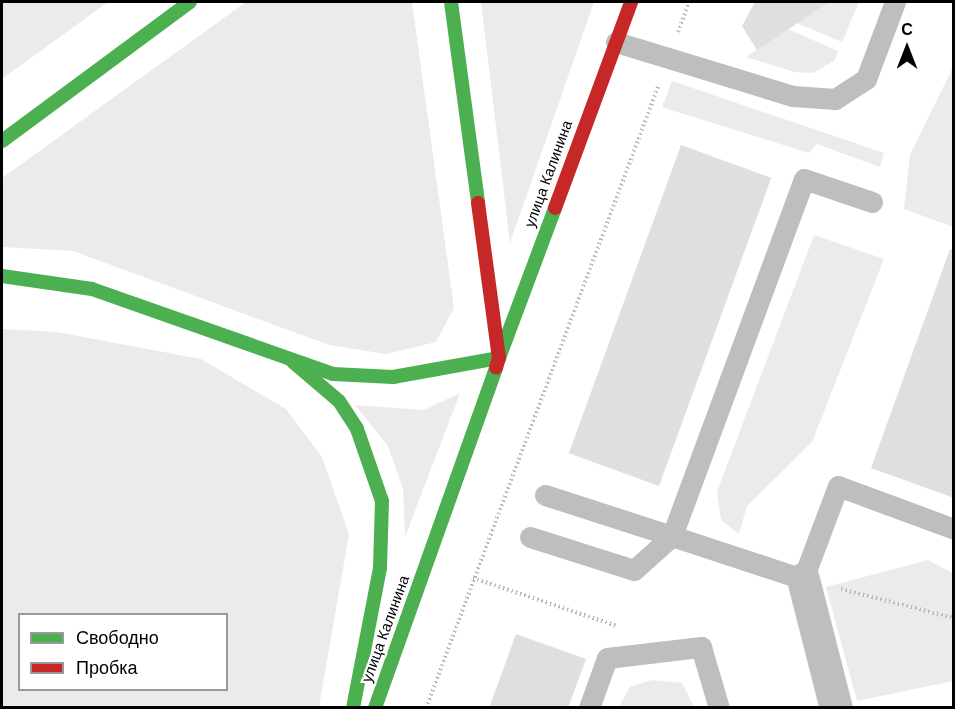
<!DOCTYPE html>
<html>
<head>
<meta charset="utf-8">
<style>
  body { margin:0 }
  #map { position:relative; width:955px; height:709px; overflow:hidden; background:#fff; font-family:"DM Sans",sans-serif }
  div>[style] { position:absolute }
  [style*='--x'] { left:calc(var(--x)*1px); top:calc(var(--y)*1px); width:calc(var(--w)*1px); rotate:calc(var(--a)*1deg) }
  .green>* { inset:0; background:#ebebeb }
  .building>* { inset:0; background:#dfdfdf; transform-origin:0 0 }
  .path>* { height:4px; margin-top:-2px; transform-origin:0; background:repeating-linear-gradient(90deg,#b9b9b9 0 1.5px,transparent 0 4.5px) }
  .lane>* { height:21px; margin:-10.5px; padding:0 10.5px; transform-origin:10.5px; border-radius:10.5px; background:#bebebe }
  .street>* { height:33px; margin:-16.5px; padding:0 16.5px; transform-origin:16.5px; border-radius:16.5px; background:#bebebe }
  .fast>* { height:14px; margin:-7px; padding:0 7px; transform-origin:7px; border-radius:7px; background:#4caf50 }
  .jam>* { height:14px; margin:-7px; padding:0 7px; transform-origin:7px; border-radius:7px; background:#c62828 }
  span { translate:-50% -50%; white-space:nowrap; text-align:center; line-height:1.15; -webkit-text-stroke:4.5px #fff; paint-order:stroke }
  .street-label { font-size:15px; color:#000 }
  .frame { position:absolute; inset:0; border:3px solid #000; pointer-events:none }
  .legend { position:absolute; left:18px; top:613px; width:210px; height:78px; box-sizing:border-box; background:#fff; border:2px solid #999; margin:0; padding:8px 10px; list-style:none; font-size:18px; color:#000 }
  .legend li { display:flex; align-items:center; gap:12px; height:30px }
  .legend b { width:30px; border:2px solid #999 }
  .north { position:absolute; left:877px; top:18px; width:60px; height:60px; -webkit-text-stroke:4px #fff; paint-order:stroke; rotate:0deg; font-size:16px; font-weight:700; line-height:24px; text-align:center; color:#000 }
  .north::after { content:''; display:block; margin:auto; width:21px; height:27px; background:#000; clip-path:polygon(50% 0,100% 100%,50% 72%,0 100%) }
</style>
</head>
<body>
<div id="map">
  <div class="green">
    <i style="clip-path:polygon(2px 2px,108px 2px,2px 79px)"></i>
    <i style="clip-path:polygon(246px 2px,412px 2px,454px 308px,436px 342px,386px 354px,329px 345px,73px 251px,2px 247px,2px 178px)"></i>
    <i style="clip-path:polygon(481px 2px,594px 2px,510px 243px)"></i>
    <i style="clip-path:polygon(824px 2px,859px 2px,842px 42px,797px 23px)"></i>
    <i style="clip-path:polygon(788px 29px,838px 51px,835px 60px,813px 73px,794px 72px,746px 57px)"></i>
    <i style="clip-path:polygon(953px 67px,953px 227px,904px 209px,910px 155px)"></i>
    <i style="clip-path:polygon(672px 81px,884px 153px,880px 167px,817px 144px,809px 153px,662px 107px)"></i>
    <i style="clip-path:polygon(814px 235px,884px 259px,812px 442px,747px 506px,739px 534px,721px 520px,717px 492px)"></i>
    <i style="clip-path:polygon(evenodd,2px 329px,57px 332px,201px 359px,286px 409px,322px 457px,349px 534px,319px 707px,2px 707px,2px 329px,20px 614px,226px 614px,226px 690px,20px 690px,20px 614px)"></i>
    <i style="clip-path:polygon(460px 393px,405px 537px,403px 489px,388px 446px,355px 405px,424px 410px)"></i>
    <i style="clip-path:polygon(928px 560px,953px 573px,953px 681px,857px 701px,826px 587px)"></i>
    <i style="clip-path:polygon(652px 680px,682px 683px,694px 707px,619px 707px,630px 687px)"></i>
  </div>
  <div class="building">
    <i style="clip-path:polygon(755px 2px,829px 2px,757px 50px,742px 26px)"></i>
    <i style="left:681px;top:145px;width:96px;height:328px;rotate:20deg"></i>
    <i style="clip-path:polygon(950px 249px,954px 250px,954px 498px,871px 468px)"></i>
    <i style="clip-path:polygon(516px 634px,586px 659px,568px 708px,489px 708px)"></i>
  </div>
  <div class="path">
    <i style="--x:678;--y:32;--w:32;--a:-70"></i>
    <i style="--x:473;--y:578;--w:152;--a:18.4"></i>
    <i style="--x:841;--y:589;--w:117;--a:14.4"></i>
    <i style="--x:426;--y:708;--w:666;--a:-69.52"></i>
  </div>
  <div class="lane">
    <i style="--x:616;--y:42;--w:185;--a:17"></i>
    <i style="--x:793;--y:96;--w:42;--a:4.1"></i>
    <i style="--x:835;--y:99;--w:37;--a:-33"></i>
    <i style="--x:866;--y:79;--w:82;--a:-69.4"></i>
    <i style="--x:872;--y:202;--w:72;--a:-161.3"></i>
    <i style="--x:804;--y:179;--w:381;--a:110.3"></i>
    <i style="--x:672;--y:536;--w:138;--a:18.2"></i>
    <i style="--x:803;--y:579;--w:99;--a:-69.4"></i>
    <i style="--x:838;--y:486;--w:124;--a:20.3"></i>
    <i style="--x:545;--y:495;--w:133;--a:17.9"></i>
    <i style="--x:530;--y:537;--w:109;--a:17.6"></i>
    <i style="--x:634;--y:570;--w:51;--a:-41.8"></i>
    <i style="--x:589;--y:708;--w:53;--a:-70.2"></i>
    <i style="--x:607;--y:658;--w:95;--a:-6.7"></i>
    <i style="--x:701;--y:647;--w:64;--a:73.6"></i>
  </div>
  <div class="street">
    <i style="--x:803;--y:579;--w:133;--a:75.7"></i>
  </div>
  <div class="fast">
    <i style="--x:451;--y:2;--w:203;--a:82.3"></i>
    <i style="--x:2;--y:141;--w:234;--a:-36.5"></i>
    <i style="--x:2;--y:276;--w:91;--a:8.2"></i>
    <i style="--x:92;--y:289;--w:256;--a:19.4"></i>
    <i style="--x:333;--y:374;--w:60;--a:2.9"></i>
    <i style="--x:393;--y:377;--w:108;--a:-10.2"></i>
    <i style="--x:499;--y:358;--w:160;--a:-69.5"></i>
    <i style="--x:293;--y:362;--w:60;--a:40.3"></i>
    <i style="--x:339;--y:401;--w:33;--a:57"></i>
    <i style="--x:357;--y:429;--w:76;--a:70.9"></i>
    <i style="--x:382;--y:501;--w:67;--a:91.7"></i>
    <i style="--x:380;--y:568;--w:143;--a:100.9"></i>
    <i style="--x:375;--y:708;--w:361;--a:-70.4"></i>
  </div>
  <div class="jam">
    <i style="--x:478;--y:203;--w:156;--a:82.3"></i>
    <i style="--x:499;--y:358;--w:10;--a:107"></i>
    <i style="--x:555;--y:208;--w:220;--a:-69.7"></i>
  </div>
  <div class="street-label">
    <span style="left:549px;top:174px;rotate:-70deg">улица Калинина</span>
    <span style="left:386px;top:629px;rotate:-70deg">улица Калинина</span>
  </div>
  <div class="frame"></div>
  <ul class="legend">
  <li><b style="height:8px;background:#4caf50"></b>Свободно</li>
  <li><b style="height:8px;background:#c62828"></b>Пробка</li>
  </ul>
  <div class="north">С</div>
</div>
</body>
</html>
